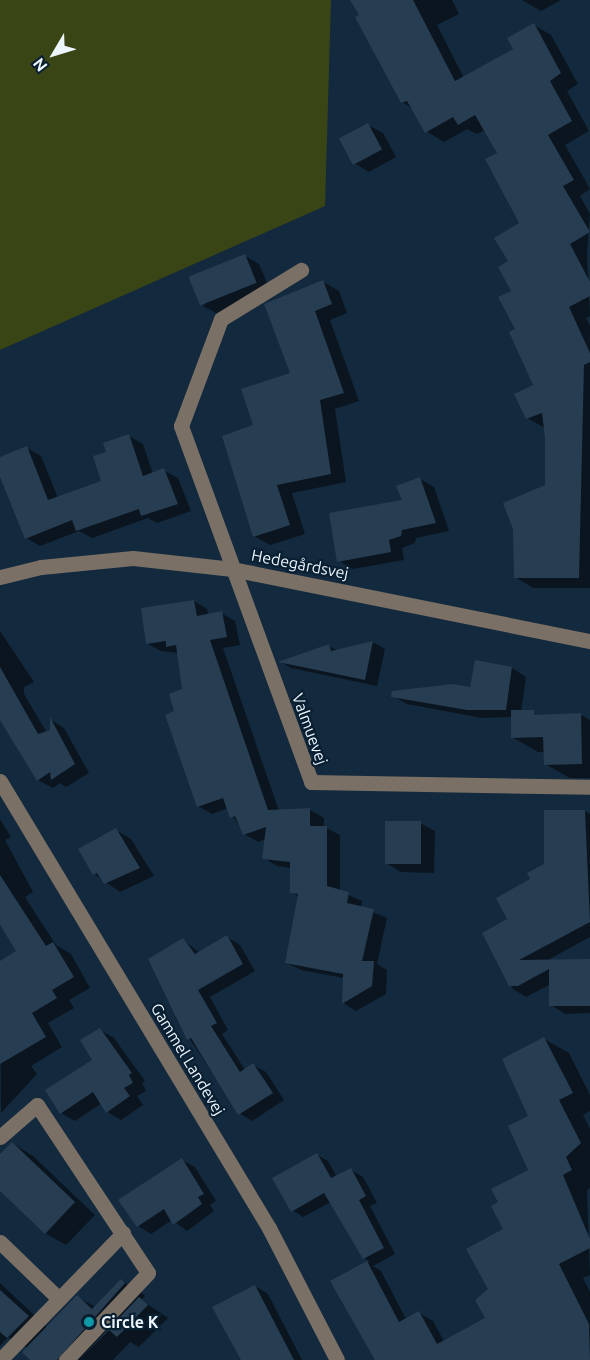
<!DOCTYPE html>
<html>
<head>
<meta charset="utf-8">
<style>
  body { margin:0 }
  #map { position:relative; width:590px; height:1360px; overflow:hidden; background:#13293d; font-family:Ubuntu,sans-serif }
  div>[style] { position:absolute }
  [style*='--x'] { left:calc(var(--x)*1px); top:calc(var(--y)*1px); width:calc(var(--w)*1px); rotate:calc(var(--a)*1deg) }
  .green>* { inset:0; background:#3a4515 }
  .shadow>* { inset:0; background:#0007 }
  .building>* { inset:0; background:#273d52; transform-origin:0 0 }
  .service>* { height:15px; margin:-7.5px; padding:0 7.5px; transform-origin:7.5px; border-radius:7.5px; background:#7a7065 }
  .minor>* { height:15px; margin:-7.5px; padding:0 7.5px; transform-origin:7.5px; border-radius:7.5px; background:#7a7065 }
  .dots>* { width:16px; height:16px; translate:-50% -50%; box-sizing:border-box; border:3px solid #091f32; border-radius:50% }
  span { translate:-50% -50%; white-space:nowrap; text-align:center; line-height:1.15; -webkit-text-stroke:4.5px #091f32; paint-order:stroke }
  .street-label { font-size:16px; color:#edf5fd }
  .poi-label { font-size:16px; color:#edf5fd; font-weight:700 }
  .left { translate:0 -50%; text-align:left }
  .north { position:absolute; left:24px; top:24px; width:60px; height:60px; -webkit-text-stroke:4px #091f32; paint-order:stroke; rotate:232deg; font-size:16px; font-weight:700; line-height:24px; text-align:center; color:#edf5fd }
  .north::after { content:''; display:block; margin:auto; width:21px; height:27px; background:#edf5fd; clip-path:polygon(50% 0,100% 100%,50% 72%,0 100%) }
</style>
</head>
<body>
<div id="map">
  <div class="green">
    <i style="clip-path:polygon(0 0,331px 0,325px 206px,0 350px)"></i>
  </div>
  <div class="shadow">
    <i style="clip-path:polygon(389px 0,452px 0,459px 14px,437px 25px,464px 78px,515px 49px,534px 25px,551px 35px,578px 84px,567px 91px,589px 131px,565px 145px,590px 189px,580px 196px,590px 214px,587px 254px,590px 316px,586px 318px,590px 326px,590px 588px,533px 588px,515px 577px,546px 486px,545px 428px,527px 418px,535px 386px,517px 330px,510px 262px,521px 224px,499px 153px,485px 130px,477px 134px,467px 129px,444px 142px,426px 131px,413px 109px,402px 102px)"></i>
    <i style="clip-path:polygon(522px 0,561px 0,541px 11px)"></i>
    <i style="clip-path:polygon(368px 125px,383px 133px,396px 157px,369px 172px,354px 163px)"></i>
    <i style="clip-path:polygon(245px 256px,259px 264px,271px 292px,218px 314px,203px 306px)"></i>
    <i style="clip-path:polygon(323px 282px,339px 291px,347px 313px,330px 320px,359px 401px,335px 409px,346px 482px,292px 493px,305px 534px,270px 545px,254px 536px,255px 426px,292px 374px)"></i>
    <i style="clip-path:polygon(129px 436px,143px 444px,153px 474px,163px 470px,178px 478px,191px 511px,157px 523px,148px 518px,92px 538px,79px 531px,40px 546px,26px 538px,0 472px,0 458px,27px 448px,41px 456px,58px 498px,103px 482px)"></i>
    <i style="clip-path:polygon(420px 479px,434px 487px,449px 531px,416px 538px,415px 543px,402px 548px,404px 560px,353px 569px,339px 561px,404px 501px)"></i>
    <i style="clip-path:polygon(194px 601px,207px 609px,208px 615px,221px 613px,235px 621px,240px 645px,223px 648px,279px 811px,310px 810px,324px 818px,324px 827px,340px 835px,340px 891px,362px 901px,361px 907px,387px 918px,377px 964px,387px 970px,386px 994px,356px 1011px,343px 1003px,344px 978px,301px 970px,287px 963px,299px 897px,291px 892px,291px 868px,277px 866px,264px 858px,266px 839px,258px 842px,244px 834px,228px 808px,212px 814px,198px 806px,176px 712px,184px 690px,179px 653px,161px 651px,148px 644px)"></i>
    <i style="clip-path:polygon(0 631px,34px 682px,24px 687px,24px 694px,47px 733px,51px 731px,51px 720px,64px 728px,89px 773px,66px 787px,60px 783px,53px 788px,38px 780px,0 713px)"></i>
    <i style="clip-path:polygon(373px 642px,385px 649px,377px 686px,291px 668px,281px 662px,329px 646px,338px 651px)"></i>
    <i style="clip-path:polygon(512px 668px,526px 677px,521px 712px,541px 716px,581px 715px,590px 720px,590px 778px,570px 778px,545px 764px,545px 752px,538px 752px,512px 737px,512px 717px,482px 718px,407px 704px,393px 696px,471px 688px)"></i>
    <i style="clip-path:polygon(585px 811px,590px 814px,590px 937px,544px 962px,590px 961px,590px 1013px,565px 1014px,551px 1005px,551px 984px,526px 997px,513px 989px,484px 933px,509px 920px,532px 880px)"></i>
    <i style="clip-path:polygon(0 819px,11px 837px,5px 840px,33px 892px,25px 897px,56px 945px,71px 954px,90px 988px,69px 1000px,74px 1008px,48px 1023px,62px 1047px,31px 1066px,37px 1074px,1px 1113px,0 962px,18px 952px,0 925px)"></i>
    <i style="clip-path:polygon(420px 823px,435px 831px,434px 873px,401px 872px,386px 863px)"></i>
    <i style="clip-path:polygon(116px 830px,131px 839px,154px 876px,120px 892px,94px 874px)"></i>
    <i style="clip-path:polygon(227px 937px,240px 945px,255px 971px,210px 997px,228px 1030px,222px 1034px,245px 1070px,253px 1065px,266px 1072px,284px 1100px,252px 1121px,239px 1113px,175px 1017px,179px 1015px,183px 940px,200px 953px)"></i>
    <i style="clip-path:polygon(100px 1030px,114px 1038px,145px 1081px,142px 1083px,146px 1091px,137px 1096px,143px 1105px,121px 1120px,107px 1112px,102px 1103px,75px 1121px,61px 1113px,94px 1060px)"></i>
    <i style="clip-path:polygon(544px 1039px,569px 1053px,590px 1095px,590px 1111px,583px 1115px,590px 1129px,590px 1188px,587px 1190px,590px 1275px,583px 1278px,590px 1292px,590px 1360px,458px 1360px,487px 1318px,505px 1230px,500px 1203px,530px 1171px,530px 1117px)"></i>
    <i style="clip-path:polygon(12px 1143px,33px 1156px,95px 1215px,66px 1245px,45px 1233px,0 1189px,0 1156px)"></i>
    <i style="clip-path:polygon(317px 1155px,328px 1161px,337px 1177px,351px 1170px,363px 1177px,377px 1203px,370px 1206px,395px 1254px,373px 1266px,381px 1271px,406px 1319px,419px 1313px,433px 1321px,454px 1360px,376px 1360px,332px 1281px,370px 1261px,364px 1258px,331px 1202px,303px 1217px,292px 1210px)"></i>
    <i style="clip-path:polygon(182px 1160px,195px 1167px,216px 1201px,210px 1205px,214px 1211px,187px 1231px,172px 1220px,151px 1234px,138px 1226px)"></i>
    <i style="clip-path:polygon(121px 1281px,142px 1293px,145px 1296px,141px 1300px,168px 1318px,139px 1347px,130px 1342px,113px 1360px,55px 1360px,101px 1311px,54px 1360px,33px 1360px,27px 1348px,8px 1337px,0 1346px,0 1283px,47px 1327px,77px 1297px,96px 1307px)"></i>
    <i style="clip-path:polygon(255px 1286px,268px 1294px,302px 1360px,243px 1360px)"></i>
  </div>
  <div class="building">
    <i style="clip-path:polygon(350px 0,413px 0,455px 81px,513px 49px,507px 38px,534px 23px,561px 73px,550px 81px,572px 121px,548px 135px,574px 180px,563px 186px,590px 232px,570px 244px,590px 282px,590px 296px,569px 307px,590px 353px,590px 362px,584px 365px,579px 578px,514px 578px,513px 529px,503px 503px,545px 485px,545px 438px,542px 413px,526px 419px,514px 394px,533px 385px,509px 332px,515px 329px,498px 297px,511px 291px,498px 267px,508px 261px,494px 238px,519px 223px,485px 159px,497px 153px,475px 115px,458px 125px,453px 117px,425px 133px,407px 101px,401px 103px,355px 17px,359px 15px)"></i>
    <i style="left:368px;top:123px;width:30px;height:33px;rotate:62deg"></i>
    <i style="left:245px;top:254px;width:31px;height:61px;rotate:68deg"></i>
    <i style="clip-path:polygon(323px 280px,332px 304px,315px 311px,344px 393px,320px 400px,331px 474px,277px 485px,290px 525px,253px 537px,222px 436px,253px 425px,241px 389px,290px 373px,264px 304px)"></i>
    <i style="clip-path:polygon(129px 434px,143px 476px,164px 468px,178px 504px,141px 516px,139px 509px,76px 531px,72px 520px,25px 539px,0 477px,0 457px,27px 446px,48px 500px,101px 481px,93px 456px,106px 452px,103px 443px)"></i>
    <i style="clip-path:polygon(420px 477px,436px 523px,402px 530px,401px 536px,389px 540px,391px 552px,337px 562px,329px 513px,402px 500px,396px 486px)"></i>
    <i style="clip-path:polygon(194px 600px,197px 616px,222px 611px,227px 637px,210px 640px,268px 810px,310px 808px,310px 826px,327px 826px,327px 886px,349px 892px,347px 903px,374px 909px,362px 961px,374px 961px,372px 986px,342px 1004px,343px 974px,285px 963px,298px 894px,290px 893px,290px 862px,262px 859px,266px 827px,243px 835px,235px 816px,230px 818px,223px 798px,197px 807px,165px 715px,174px 711px,169px 694px,182px 689px,176px 645px,166px 647px,166px 641px,146px 644px,141px 608px)"></i>
    <i style="clip-path:polygon(373px 641px,365px 680px,278px 662px,329px 644px,331px 651px)"></i>
    <i style="clip-path:polygon(475px 660px,512px 667px,506px 710px,467px 710px,391px 697px,392px 691px,453px 684px,470px 687px)"></i>
    <i style="clip-path:polygon(0 667px,38px 734px,50px 730px,50px 717px,75px 764px,51px 780px,50px 772px,37px 781px,0 720px)"></i>
    <i style="clip-path:polygon(511px 710px,534px 710px,534px 715px,581px 713px,582px 764px,544px 765px,543px 737px,511px 738px)"></i>
    <i style="clip-path:polygon(544px 810px,585px 810px,590px 922px,519px 960px,590px 959px,590px 1006px,549px 1006px,549px 969px,518px 986px,509px 986px,482px 933px,507px 919px,496px 898px,530px 879px,527px 873px,544px 864px)"></i>
    <i style="left:385px;top:821px;width:36px;height:43px"></i>
    <i style="clip-path:polygon(116px 828px,140px 868px,104px 884px,97px 873px,93px 875px,78px 849px)"></i>
    <i style="clip-path:polygon(0 875px,46px 946px,53px 942px,74px 977px,52px 990px,57px 998px,32px 1013px,46px 1037px,0 1064px,0 961px,16px 951px,0 925px)"></i>
    <i style="clip-path:polygon(227px 935px,243px 964px,198px 990px,217px 1023px,211px 1026px,240px 1072px,253px 1063px,273px 1093px,238px 1115px,191px 1038px,187px 1040px,148px 959px,183px 938px,195px 954px)"></i>
    <i style="clip-path:polygon(100px 1028px,132px 1073px,129px 1075px,133px 1083px,124px 1088px,130px 1096px,106px 1113px,93px 1092px,60px 1114px,45px 1090px,92px 1060px,80px 1040px)"></i>
    <i style="clip-path:polygon(544px 1037px,573px 1093px,559px 1100px,581px 1143px,566px 1157px,572px 1170px,563px 1175px,590px 1239px,590px 1248px,559px 1264px,589px 1324px,590px 1360px,375px 1360px,330px 1281px,367px 1261px,399px 1322px,419px 1311px,437px 1344px,485px 1318px,475px 1300px,488px 1289px,466px 1249px,503px 1229px,491px 1206px,498px 1202px,491px 1189px,528px 1170px,508px 1126px,528px 1116px,502px 1059px)"></i>
    <i style="clip-path:polygon(12px 1142px,75px 1202px,45px 1234px,0 1191px,0 1154px)"></i>
    <i style="clip-path:polygon(317px 1153px,331px 1178px,351px 1168px,366px 1196px,359px 1200px,384px 1248px,363px 1259px,324px 1193px,291px 1212px,272px 1178px)"></i>
    <i style="clip-path:polygon(182px 1158px,204px 1194px,198px 1197px,202px 1204px,173px 1225px,164px 1209px,137px 1227px,118px 1200px)"></i>
    <i style="clip-path:polygon(121px 1279px,125px 1283px,57px 1360px,30px 1360px,22px 1352px,77px 1295px,92px 1309px)"></i>
    <i style="clip-path:polygon(255px 1285px,294px 1360px,241px 1360px,212px 1307px)"></i>
    <i style="clip-path:polygon(0 1290px,29px 1316px,7px 1338px,0 1332px)"></i>
    <i style="clip-path:polygon(139px 1297px,148px 1305px,117px 1337px,109px 1330px,79px 1360px)"></i>
  </div>
  <div class="service">
    <i style="--x:181;--y:426;--w:114;--a:-69.5"></i>
    <i style="--x:221;--y:319;--w:94;--a:-31.5"></i>
    <i style="--x:0;--y:1137;--w:49;--a:-40.9"></i>
    <i style="--x:37;--y:1105;--w:201;--a:56.5"></i>
    <i style="--x:148;--y:1273;--w:120;--a:133.3"></i>
    <i style="--x:0;--y:1242;--w:82;--a:44"></i>
    <i style="--x:0;--y:1360;--w:177;--a:-45.9"></i>
  </div>
  <div class="minor">
    <i style="--x:181;--y:426;--w:379;--a:69.9"></i>
    <i style="--x:311;--y:782;--w:279;--a:1"></i>
    <i style="--x:0;--y:577;--w:42;--a:-13.7"></i>
    <i style="--x:41;--y:567;--w:92;--a:-5.6"></i>
    <i style="--x:133;--y:558;--w:100;--a:6.3"></i>
    <i style="--x:232;--y:569;--w:365;--a:11.4"></i>
    <i style="--x:0;--y:781;--w:522;--a:58.96"></i>
    <i style="--x:269;--y:1228;--w:148;--a:62.7"></i>
  </div>
  <div class="dots">
    <i style="left:89px;top:1322px;background:#0f9aa8"></i>
  </div>
  <div class="street-label">
    <span style="left:300px;top:564px;rotate:11deg">Hedegårdsvej</span>
    <span style="left:310px;top:729px;rotate:70deg">Valmuevej</span>
    <span style="left:188px;top:1059px;rotate:59deg">Gammel Landevej</span>
  </div>
  <div class="poi-label">
    <span class="left" style="left:101px;top:1322px">Circle K</span>
  </div>
  <div class="north">N</div>
</div>
</body>
</html>
